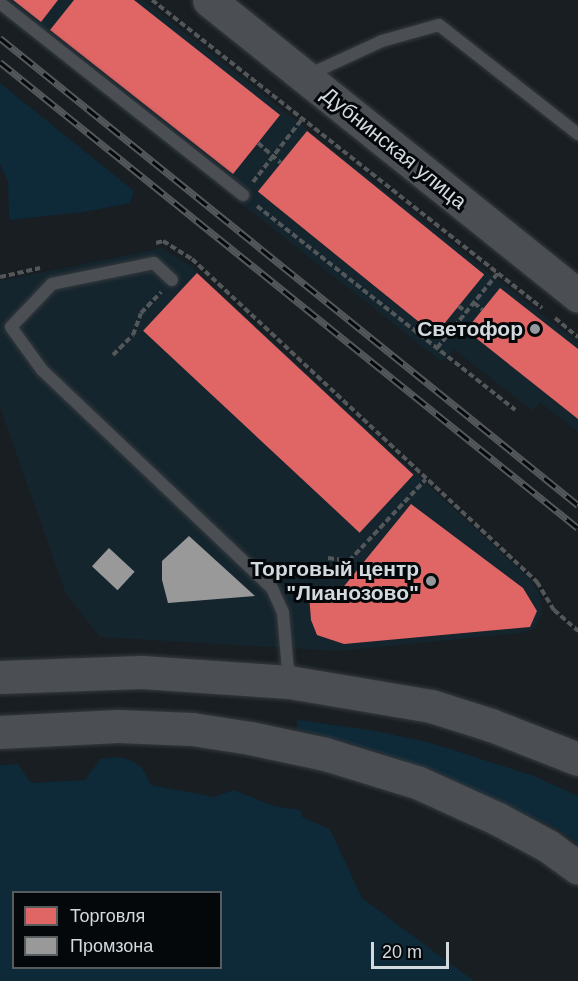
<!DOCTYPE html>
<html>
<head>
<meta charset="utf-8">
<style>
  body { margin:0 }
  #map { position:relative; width:578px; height:981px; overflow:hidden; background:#181e22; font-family:Helvetica,sans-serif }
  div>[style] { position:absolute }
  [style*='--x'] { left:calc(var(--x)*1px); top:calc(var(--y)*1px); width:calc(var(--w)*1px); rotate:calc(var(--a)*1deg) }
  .built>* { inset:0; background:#15252e }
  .green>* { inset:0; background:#0e2938 }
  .shops>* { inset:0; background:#e06666; transform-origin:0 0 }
  .industry>* { inset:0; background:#999; transform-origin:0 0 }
  .path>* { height:4px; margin-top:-2px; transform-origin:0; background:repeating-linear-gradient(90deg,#545759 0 6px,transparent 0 9px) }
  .roads { filter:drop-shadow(0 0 2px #353a3d) drop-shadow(0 0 2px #353a3d) }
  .lane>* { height:12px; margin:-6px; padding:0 6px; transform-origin:6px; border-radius:6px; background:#4b4f53 }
  .secondary>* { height:33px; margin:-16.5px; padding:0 16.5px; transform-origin:16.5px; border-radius:16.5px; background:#4b4f53 }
  .rail>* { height:7px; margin-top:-3.5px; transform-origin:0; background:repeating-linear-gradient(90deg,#05080b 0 14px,#54585a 0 28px); box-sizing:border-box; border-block:2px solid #54585a }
  .dots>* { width:16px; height:16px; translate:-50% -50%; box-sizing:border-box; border:3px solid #05080b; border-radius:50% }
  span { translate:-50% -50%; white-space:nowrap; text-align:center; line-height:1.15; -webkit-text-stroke:6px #05080b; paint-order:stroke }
  .street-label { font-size:21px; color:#d3dade }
  .poi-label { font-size:21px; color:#d3dade; font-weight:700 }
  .right { translate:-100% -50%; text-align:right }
  .legend { position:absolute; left:12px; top:891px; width:210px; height:78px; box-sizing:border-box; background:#05080b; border:2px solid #575c5f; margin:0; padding:8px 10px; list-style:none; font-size:18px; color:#d3dade }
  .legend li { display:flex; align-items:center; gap:12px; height:30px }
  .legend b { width:30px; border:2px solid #575c5f }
  .scale { position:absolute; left:371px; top:942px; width:78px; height:27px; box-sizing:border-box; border:3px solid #d3dade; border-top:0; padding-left:8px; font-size:18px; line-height:21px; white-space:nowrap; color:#d3dade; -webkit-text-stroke:4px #05080b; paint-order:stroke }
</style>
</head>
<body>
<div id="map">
  <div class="built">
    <i style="clip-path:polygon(0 0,143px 0,578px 343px,578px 432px,540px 402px,533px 411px,454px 349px,442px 362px,0 13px)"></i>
    <i style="clip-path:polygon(161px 248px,191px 266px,531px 580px,541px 597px,542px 614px,535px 628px,521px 633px,337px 651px,100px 637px,66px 594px,0 407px,0 281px)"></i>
  </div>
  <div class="green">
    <i style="clip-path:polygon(0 83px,134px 191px,130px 203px,83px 212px,9px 220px,8px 182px,0 164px)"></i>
    <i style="clip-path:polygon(297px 720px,370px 730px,428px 742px,534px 776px,578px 796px,578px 844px,558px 829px,433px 771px,366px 748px,297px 729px)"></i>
    <i style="clip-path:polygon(evenodd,118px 757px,131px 760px,142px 768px,151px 785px,214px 797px,234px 790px,274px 806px,301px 810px,302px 817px,330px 829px,362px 898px,474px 981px,0 981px,0 765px,18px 764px,31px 783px,85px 780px,100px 759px,118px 757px,14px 892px,220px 892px,220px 968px,14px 968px,14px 892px)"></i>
  </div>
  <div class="shops">
    <i style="clip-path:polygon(13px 0,58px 0,41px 22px)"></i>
    <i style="clip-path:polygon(74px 0,134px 0,280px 115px,233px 174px,50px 30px)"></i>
    <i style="left:307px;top:131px;width:228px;height:78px;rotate:39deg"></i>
    <i style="left:197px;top:273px;width:296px;height:79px;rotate:43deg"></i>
    <i style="clip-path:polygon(500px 288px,578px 349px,578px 419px,466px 330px)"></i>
    <i style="clip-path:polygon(411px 504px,523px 588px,537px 611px,530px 627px,344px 644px,317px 635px,311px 620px,309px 594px,341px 590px)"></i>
  </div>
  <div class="industry">
    <i style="clip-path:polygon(189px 536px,255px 596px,168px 603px,162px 580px,162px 561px)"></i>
    <i style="left:109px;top:548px;width:35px;height:25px;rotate:43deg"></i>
  </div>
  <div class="path">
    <i style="--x:152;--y:0;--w:497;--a:38.3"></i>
    <i style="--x:258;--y:143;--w:30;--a:41"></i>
    <i style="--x:253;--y:182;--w:80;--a:-52.1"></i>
    <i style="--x:257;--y:206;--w:329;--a:38.3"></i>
    <i style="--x:156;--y:243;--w:7;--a:-16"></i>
    <i style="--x:163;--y:241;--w:34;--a:32"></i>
    <i style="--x:192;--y:259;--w:473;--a:43.1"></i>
    <i style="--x:537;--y:582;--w:33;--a:59"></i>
    <i style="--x:554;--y:610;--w:32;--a:41"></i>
    <i style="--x:0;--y:277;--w:41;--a:-12.7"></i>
    <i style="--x:474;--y:303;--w:11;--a:38"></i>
    <i style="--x:458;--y:306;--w:11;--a:34"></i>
    <i style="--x:555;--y:318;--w:30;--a:40"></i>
    <i style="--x:437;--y:348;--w:97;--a:-50.9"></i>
    <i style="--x:113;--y:355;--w:28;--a:-45"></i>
    <i style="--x:133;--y:335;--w:23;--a:-70"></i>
    <i style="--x:141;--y:313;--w:29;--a:-46"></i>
    <i style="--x:328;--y:558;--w:21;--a:8"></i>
    <i style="--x:349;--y:561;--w:112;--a:-46.8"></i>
  </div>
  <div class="roads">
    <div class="lane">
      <i style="--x:0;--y:3;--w:310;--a:38.3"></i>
      <i style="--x:306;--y:76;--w:84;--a:-24.7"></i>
      <i style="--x:382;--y:41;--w:59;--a:-15.7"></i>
      <i style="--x:439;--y:25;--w:177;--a:38.1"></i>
      <i style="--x:172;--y:280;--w:25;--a:-137"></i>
      <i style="--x:154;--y:263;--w:104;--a:168.4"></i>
      <i style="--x:52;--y:284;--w:59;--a:133.6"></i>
      <i style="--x:11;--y:327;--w:53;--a:54.2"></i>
      <i style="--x:42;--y:370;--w:317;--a:43.5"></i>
      <i style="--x:272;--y:588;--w:27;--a:66"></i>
      <i style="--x:283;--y:613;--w:68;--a:85"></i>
    </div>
    <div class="secondary">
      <i style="--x:209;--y:0;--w:473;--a:38.7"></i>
      <i style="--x:0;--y:677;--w:142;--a:-2"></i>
      <i style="--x:142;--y:672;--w:147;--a:3.9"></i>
      <i style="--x:289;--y:682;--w:144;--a:9.6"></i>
      <i style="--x:431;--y:706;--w:63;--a:17.6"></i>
      <i style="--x:491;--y:725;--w:93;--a:21.3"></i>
      <i style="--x:0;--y:732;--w:118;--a:-2.9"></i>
      <i style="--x:118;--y:726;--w:74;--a:2.3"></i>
      <i style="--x:192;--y:729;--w:59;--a:8.8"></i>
      <i style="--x:250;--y:738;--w:77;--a:12"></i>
      <i style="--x:325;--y:754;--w:98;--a:17.1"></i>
      <i style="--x:419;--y:783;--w:87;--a:24.5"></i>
      <i style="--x:498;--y:819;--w:57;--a:28.4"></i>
      <i style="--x:548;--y:846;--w:37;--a:36"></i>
    </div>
  </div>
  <div class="rail">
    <i style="--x:0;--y:38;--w:743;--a:38.94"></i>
    <i style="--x:0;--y:62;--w:742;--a:38.88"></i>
  </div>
  <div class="dots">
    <i style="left:535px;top:329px;background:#92989c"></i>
    <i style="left:431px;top:581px;background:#92989c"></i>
  </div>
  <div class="street-label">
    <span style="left:394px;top:148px;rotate:39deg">Дубнинская улица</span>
  </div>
  <div class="poi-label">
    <span class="right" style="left:523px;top:329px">Светофор</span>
    <span class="right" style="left:419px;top:581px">Торговый центр<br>"Лианозово"</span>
  </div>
  <ul class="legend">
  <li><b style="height:16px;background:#e06666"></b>Торговля</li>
  <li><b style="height:16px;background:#999"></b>Промзона</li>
  </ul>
  <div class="scale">20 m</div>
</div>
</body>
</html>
